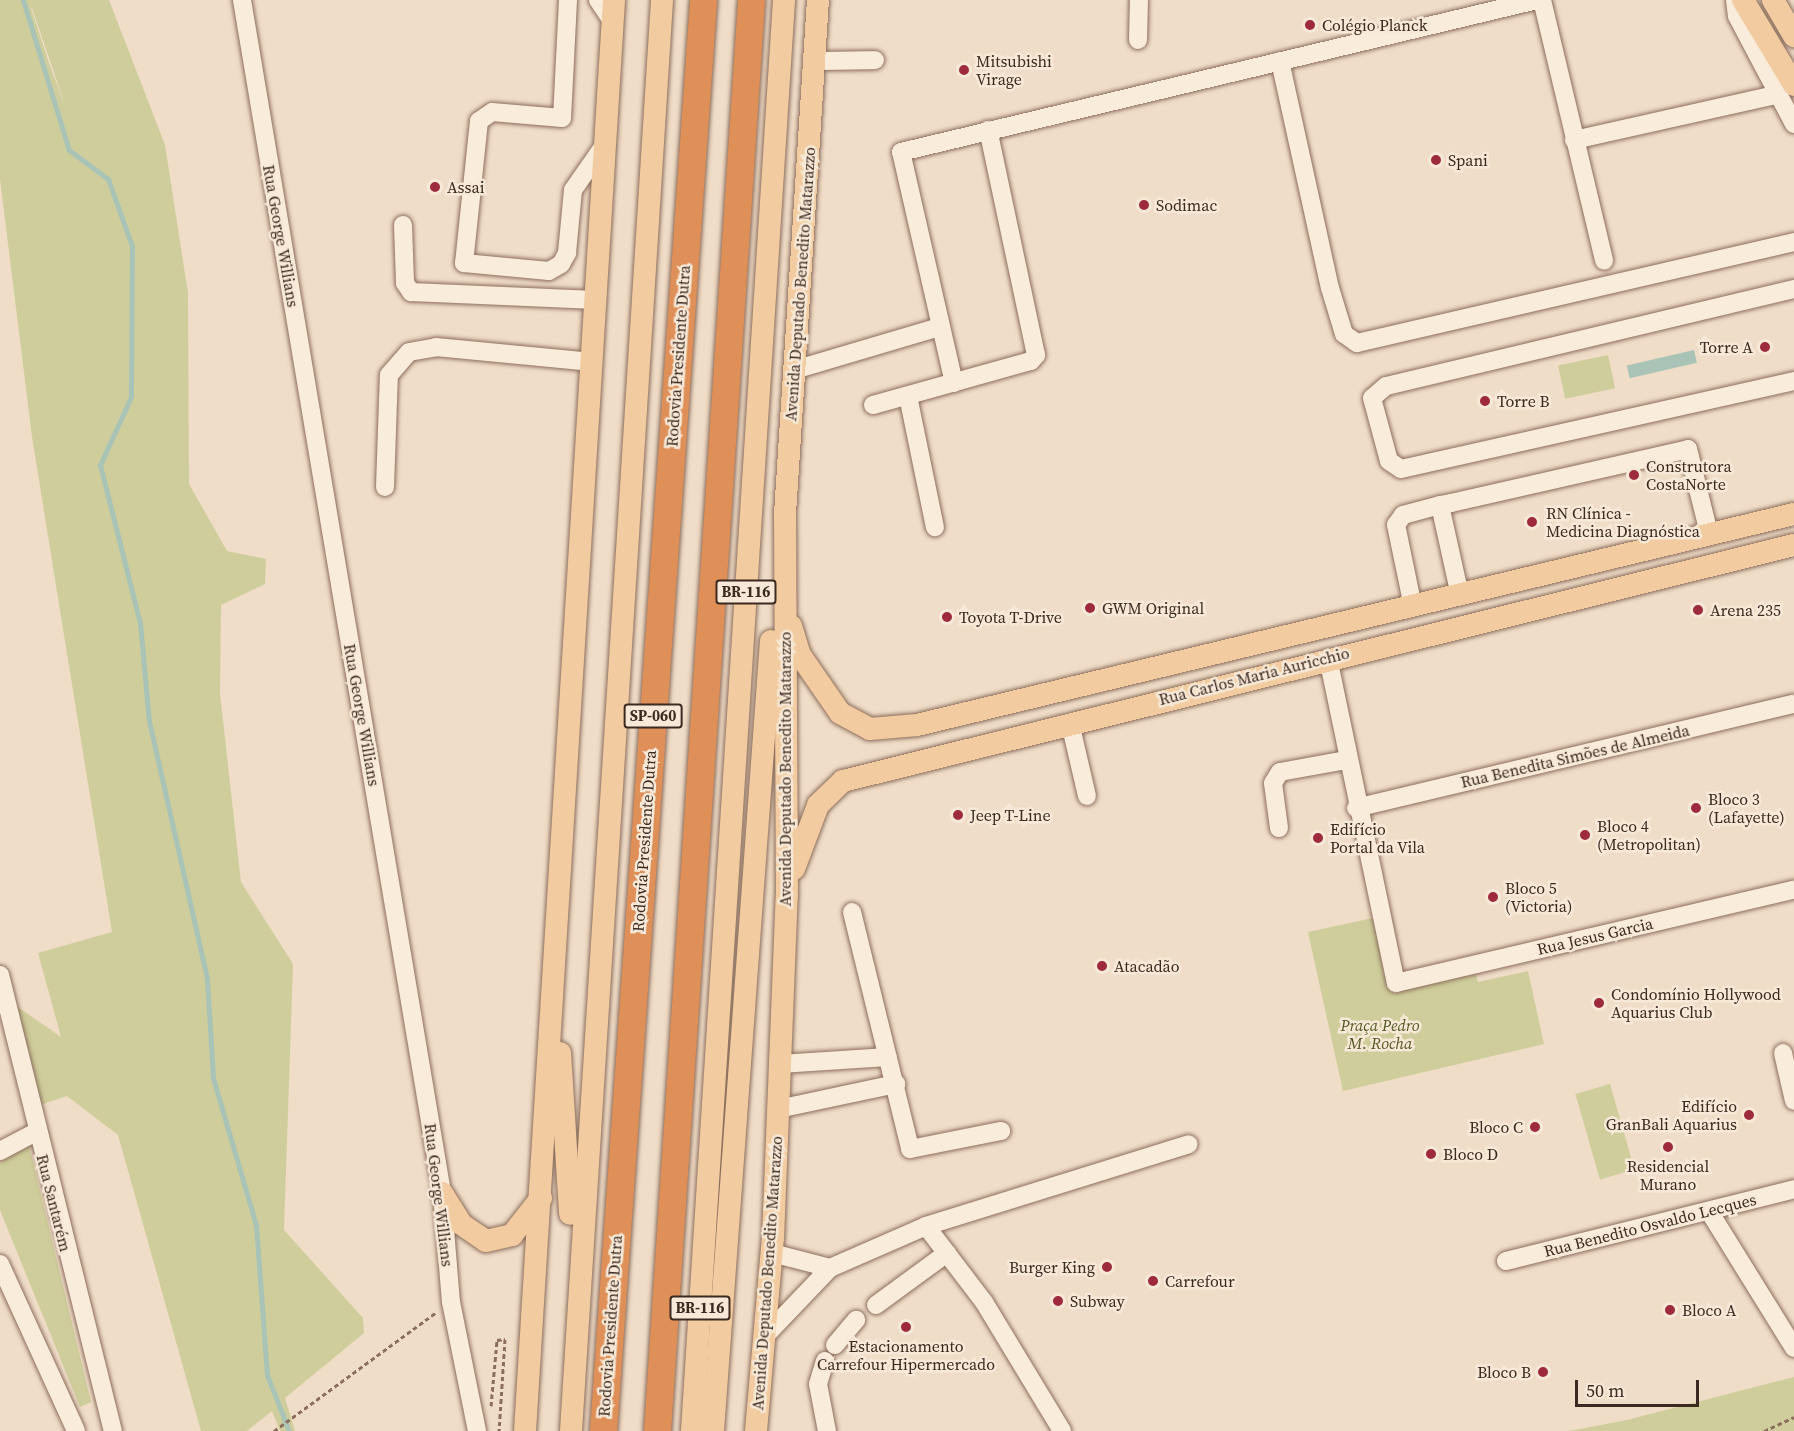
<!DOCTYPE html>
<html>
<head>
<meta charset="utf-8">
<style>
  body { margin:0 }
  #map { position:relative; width:1794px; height:1431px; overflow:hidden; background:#f0ddc8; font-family:"Source Serif 4",serif }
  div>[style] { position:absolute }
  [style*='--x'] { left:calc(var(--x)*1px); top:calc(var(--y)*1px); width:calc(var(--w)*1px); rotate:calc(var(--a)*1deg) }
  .green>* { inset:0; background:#cecd9b; transform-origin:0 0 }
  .water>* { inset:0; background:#a9c4b7; transform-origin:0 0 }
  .stream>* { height:5px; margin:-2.5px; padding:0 2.5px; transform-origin:2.5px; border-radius:2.5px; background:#a9c4b7 }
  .path>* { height:3px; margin-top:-1.5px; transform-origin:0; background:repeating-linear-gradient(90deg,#8c6e5c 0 4.5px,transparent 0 7.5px) }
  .roads { filter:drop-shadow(0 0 2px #8c6e5c) drop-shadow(0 0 2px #8c6e5c) }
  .minor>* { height:18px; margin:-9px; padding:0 9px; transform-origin:9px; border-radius:9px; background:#faecdb }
  .major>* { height:22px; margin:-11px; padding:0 11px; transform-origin:11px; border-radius:11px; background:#f2cca0 }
  .highway>* { height:27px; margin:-13.5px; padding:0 13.5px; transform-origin:13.5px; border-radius:13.5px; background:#df8f58 }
  .dots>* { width:16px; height:16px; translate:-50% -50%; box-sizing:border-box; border:3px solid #f7e9d7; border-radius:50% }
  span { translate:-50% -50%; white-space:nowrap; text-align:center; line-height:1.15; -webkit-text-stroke:5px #f7e9d7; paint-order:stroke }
  .shield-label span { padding:2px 4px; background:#f7e9d7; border:2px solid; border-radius:4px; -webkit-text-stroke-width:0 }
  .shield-label { font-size:15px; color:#3c2920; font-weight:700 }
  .poi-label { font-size:16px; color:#3c2920 }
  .left { translate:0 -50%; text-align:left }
  .right { translate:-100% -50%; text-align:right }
  .street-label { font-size:16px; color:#3c2920 }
  .park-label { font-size:16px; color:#545926; font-style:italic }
  .scale { position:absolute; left:1575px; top:1380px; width:124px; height:27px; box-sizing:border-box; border:3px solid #3c2920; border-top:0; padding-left:8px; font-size:18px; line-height:21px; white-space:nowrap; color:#3c2920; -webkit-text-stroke:4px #f7e9d7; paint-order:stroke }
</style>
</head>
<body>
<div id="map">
  <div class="green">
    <i style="clip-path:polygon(evenodd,0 0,109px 0,165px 145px,188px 293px,189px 484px,227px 551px,266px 559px,265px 584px,221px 605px,220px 693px,241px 882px,293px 964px,284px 1230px,363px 1318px,364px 1333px,285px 1398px,295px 1431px,280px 1431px,272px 1411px,247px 1431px,201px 1431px,118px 1135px,67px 1096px,40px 1105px,15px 1005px,61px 1037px,38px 953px,112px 932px,32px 437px,0 179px,0 0,31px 8px,32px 8px,66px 108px,49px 63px,31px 8px)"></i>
    <i style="left:1608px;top:355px;width:34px;height:51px;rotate:78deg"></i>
    <i style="clip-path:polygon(1373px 918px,1388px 988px,1474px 968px,1478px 982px,1528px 971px,1544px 1044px,1343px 1091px,1308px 932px)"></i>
    <i style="left:1610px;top:1084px;width:89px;height:36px;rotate:74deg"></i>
    <i style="clip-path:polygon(29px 1145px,91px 1402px,80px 1407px,0 1210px,0 1162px)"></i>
    <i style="clip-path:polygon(1794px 1377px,1794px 1431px,1569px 1431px,1627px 1420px)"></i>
  </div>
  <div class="water">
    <i style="left:1694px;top:350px;width:13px;height:69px;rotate:77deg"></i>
  </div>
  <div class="stream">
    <i style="--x:23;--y:0;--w:157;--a:73"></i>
    <i style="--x:69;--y:150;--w:49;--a:36.6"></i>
    <i style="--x:108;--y:179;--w:71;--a:70.3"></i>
    <i style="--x:132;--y:246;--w:151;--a:90.4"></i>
    <i style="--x:131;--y:397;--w:75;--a:114.5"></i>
    <i style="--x:100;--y:465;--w:163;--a:75.8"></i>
    <i style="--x:140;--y:623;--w:98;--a:84.8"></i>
    <i style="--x:149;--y:721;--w:264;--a:77.3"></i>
    <i style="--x:207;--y:979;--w:99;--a:86.5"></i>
    <i style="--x:213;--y:1078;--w:153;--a:73.7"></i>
    <i style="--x:256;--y:1225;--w:150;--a:85.8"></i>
    <i style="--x:267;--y:1375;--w:60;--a:68.6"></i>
  </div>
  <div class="path">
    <i style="--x:491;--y:1406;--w:66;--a:-84.8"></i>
    <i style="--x:497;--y:1340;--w:8;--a:-7"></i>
    <i style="--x:505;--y:1339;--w:92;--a:93.7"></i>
    <i style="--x:274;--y:1431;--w:200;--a:-36.2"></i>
    <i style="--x:1764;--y:1431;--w:33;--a:-25"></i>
  </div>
  <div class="roads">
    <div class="minor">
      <i style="--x:242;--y:0;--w:1210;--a:80.48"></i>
      <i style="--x:442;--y:1193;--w:109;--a:85.3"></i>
      <i style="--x:451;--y:1302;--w:132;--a:78.6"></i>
      <i style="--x:568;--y:0;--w:118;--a:92.9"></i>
      <i style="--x:562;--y:118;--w:70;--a:-175.1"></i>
      <i style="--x:492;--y:112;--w:16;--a:145"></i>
      <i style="--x:479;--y:121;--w:143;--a:96"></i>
      <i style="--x:464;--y:263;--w:85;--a:5.4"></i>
      <i style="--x:549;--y:271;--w:14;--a:-30"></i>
      <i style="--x:561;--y:264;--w:13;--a:-61"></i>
      <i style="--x:567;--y:253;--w:63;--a:-84.6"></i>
      <i style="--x:573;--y:190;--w:56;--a:-55.2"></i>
      <i style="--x:598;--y:0;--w:27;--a:56"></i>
      <i style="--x:1542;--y:0;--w:268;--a:76.6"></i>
      <i style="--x:1735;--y:0;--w:16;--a:83"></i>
      <i style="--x:1737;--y:16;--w:122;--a:62.2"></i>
      <i style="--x:1138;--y:40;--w:40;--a:-88.6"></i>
      <i style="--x:814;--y:61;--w:61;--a:-0.9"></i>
      <i style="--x:1280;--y:61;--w:232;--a:77.6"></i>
      <i style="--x:1330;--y:288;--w:48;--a:73.1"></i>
      <i style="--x:1344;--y:334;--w:16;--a:35"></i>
      <i style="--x:1357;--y:343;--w:449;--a:-13"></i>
      <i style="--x:1574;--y:140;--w:207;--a:-12.6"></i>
      <i style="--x:403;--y:225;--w:58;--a:88"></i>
      <i style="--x:405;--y:283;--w:11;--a:56"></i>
      <i style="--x:411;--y:292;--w:185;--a:2.5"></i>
      <i style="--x:1794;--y:289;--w:419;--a:166.6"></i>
      <i style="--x:1386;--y:386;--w:18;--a:139"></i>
      <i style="--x:1372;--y:398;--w:65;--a:74.9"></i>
      <i style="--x:1389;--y:461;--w:14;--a:34"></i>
      <i style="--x:1401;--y:469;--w:403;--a:-12.6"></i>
      <i style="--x:794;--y:370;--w:151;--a:-16.5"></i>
      <i style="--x:954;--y:383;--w:237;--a:-102.9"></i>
      <i style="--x:901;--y:152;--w:654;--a:-13.44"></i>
      <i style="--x:908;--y:396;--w:134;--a:78.4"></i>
      <i style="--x:873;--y:405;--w:164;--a:-15.6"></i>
      <i style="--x:1031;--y:361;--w:8;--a:-50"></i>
      <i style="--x:1036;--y:355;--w:230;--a:-102"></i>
      <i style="--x:385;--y:487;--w:112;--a:-88"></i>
      <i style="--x:389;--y:375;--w:30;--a:-49"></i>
      <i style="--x:409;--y:352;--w:27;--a:-10"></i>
      <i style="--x:436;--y:347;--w:157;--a:5.5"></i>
      <i style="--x:1459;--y:591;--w:88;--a:-102.5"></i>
      <i style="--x:1440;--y:505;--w:11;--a:-10"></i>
      <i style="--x:1451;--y:503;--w:243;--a:-12.8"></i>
      <i style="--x:1688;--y:449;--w:87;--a:76"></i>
      <i style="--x:1412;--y:602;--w:79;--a:-101.7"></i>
      <i style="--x:1396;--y:525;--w:12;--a:-55"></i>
      <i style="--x:1403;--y:515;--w:38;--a:-15"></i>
      <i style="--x:1328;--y:658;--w:332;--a:78.2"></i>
      <i style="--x:1396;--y:983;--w:409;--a:-13.2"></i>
      <i style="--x:1070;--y:723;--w:75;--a:76.9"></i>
      <i style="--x:1356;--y:808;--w:450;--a:-13.4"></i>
      <i style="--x:1279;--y:828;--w:45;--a:-97.6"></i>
      <i style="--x:1273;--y:783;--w:13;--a:-58"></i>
      <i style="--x:1280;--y:772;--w:68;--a:-10.2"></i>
      <i style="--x:852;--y:912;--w:244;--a:76.2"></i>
      <i style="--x:910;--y:1149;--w:93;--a:-11.2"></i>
      <i style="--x:0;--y:975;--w:470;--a:76.1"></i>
      <i style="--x:1783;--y:1053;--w:49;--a:77.1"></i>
      <i style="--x:780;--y:1064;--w:108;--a:-3.7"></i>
      <i style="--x:778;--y:1109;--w:121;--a:-12"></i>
      <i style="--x:0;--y:1151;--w:41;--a:-27.8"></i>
      <i style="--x:1709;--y:1211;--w:161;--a:58.2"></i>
      <i style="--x:926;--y:1226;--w:96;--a:52.7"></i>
      <i style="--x:984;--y:1302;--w:151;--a:58.8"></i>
      <i style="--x:772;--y:1253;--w:60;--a:14.5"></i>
      <i style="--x:1506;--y:1261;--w:297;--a:-14"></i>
      <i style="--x:0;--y:1264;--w:183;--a:65.5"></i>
      <i style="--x:876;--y:1305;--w:88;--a:-36.2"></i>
      <i style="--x:765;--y:1336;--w:94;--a:-46.3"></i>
      <i style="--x:830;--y:1268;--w:105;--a:-23.6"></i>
      <i style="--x:926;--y:1226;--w:275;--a:-17.3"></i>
      <i style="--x:835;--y:1345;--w:33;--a:-50"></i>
      <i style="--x:825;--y:1361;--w:24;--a:107"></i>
      <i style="--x:818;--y:1384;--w:48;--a:79.2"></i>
    </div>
    <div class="major">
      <i style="--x:1743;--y:0;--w:99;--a:59"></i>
      <i style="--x:1773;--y:0;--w:42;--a:59.7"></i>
      <i style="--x:791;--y:626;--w:30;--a:73"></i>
      <i style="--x:800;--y:655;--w:70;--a:55.4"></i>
      <i style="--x:840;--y:713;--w:34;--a:28"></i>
      <i style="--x:870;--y:729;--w:47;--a:-4.9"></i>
      <i style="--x:917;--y:725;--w:902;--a:-13.53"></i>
      <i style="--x:794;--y:869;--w:68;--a:-69.4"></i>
      <i style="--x:818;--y:805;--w:35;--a:-44"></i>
      <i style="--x:843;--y:781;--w:980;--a:-13.94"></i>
      <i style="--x:560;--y:1053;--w:161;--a:86.4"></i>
      <i style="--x:442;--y:1193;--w:36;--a:58"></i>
      <i style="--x:461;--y:1224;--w:30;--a:34"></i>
      <i style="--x:486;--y:1241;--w:27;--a:-13"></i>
      <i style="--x:512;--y:1235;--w:47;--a:-51.9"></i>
      <i style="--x:525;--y:1431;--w:1434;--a:-86.44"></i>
      <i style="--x:571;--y:1431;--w:1434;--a:-86.36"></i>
      <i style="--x:692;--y:1431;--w:1434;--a:-86.32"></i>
      <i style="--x:713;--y:1431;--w:792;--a:-85.8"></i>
      <i style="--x:756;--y:1431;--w:194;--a:-85"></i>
      <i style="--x:773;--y:1238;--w:342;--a:-87.7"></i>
      <i style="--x:787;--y:896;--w:382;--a:-90.3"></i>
      <i style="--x:785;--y:514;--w:515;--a:-86.33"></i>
    </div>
    <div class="highway">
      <i style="--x:603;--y:1431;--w:1434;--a:-86"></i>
      <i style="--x:657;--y:1431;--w:1434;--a:-86.24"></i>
    </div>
  </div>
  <div class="dots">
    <i style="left:1310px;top:25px;background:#9d2a3d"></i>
    <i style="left:964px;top:70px;background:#9d2a3d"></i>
    <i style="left:1436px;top:160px;background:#9d2a3d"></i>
    <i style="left:435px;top:187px;background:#9d2a3d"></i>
    <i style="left:1144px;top:205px;background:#9d2a3d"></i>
    <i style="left:1765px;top:347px;background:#9d2a3d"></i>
    <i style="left:1485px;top:401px;background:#9d2a3d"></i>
    <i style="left:1634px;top:475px;background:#9d2a3d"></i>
    <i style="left:1532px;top:522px;background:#9d2a3d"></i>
    <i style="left:1090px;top:608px;background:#9d2a3d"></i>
    <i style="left:1698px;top:610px;background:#9d2a3d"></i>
    <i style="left:947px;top:617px;background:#9d2a3d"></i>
    <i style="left:1696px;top:808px;background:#9d2a3d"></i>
    <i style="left:958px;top:815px;background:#9d2a3d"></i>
    <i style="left:1585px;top:835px;background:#9d2a3d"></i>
    <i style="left:1318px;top:838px;background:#9d2a3d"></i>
    <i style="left:1493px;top:897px;background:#9d2a3d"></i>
    <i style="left:1102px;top:966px;background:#9d2a3d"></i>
    <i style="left:1599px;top:1003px;background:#9d2a3d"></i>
    <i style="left:1749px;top:1115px;background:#9d2a3d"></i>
    <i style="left:1535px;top:1127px;background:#9d2a3d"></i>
    <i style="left:1668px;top:1147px;background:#9d2a3d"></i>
    <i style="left:1431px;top:1154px;background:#9d2a3d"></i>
    <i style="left:1107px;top:1267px;background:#9d2a3d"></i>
    <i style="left:1153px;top:1281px;background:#9d2a3d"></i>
    <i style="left:1058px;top:1301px;background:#9d2a3d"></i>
    <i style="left:1670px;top:1310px;background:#9d2a3d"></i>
    <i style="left:906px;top:1327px;background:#9d2a3d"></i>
    <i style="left:1543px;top:1372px;background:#9d2a3d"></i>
  </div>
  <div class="shield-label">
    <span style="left:746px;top:592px">BR-116</span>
    <span style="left:653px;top:716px">SP-060</span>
    <span style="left:700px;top:1308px">BR-116</span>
  </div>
  <div class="poi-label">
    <span class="left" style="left:1322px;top:25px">Colégio Planck</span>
    <span class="left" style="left:976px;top:70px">Mitsubishi<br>Virage</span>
    <span class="left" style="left:1448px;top:160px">Spani</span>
    <span class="left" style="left:447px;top:187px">Assai</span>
    <span class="left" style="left:1156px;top:205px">Sodimac</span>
    <span class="right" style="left:1753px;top:347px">Torre A</span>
    <span class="left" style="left:1497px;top:401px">Torre B</span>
    <span class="left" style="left:1646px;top:475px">Construtora<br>CostaNorte</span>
    <span class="left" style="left:1546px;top:522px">RN Clínica -<br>Medicina Diagnóstica</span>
    <span class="left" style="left:1102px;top:608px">GWM Original</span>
    <span class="left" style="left:1710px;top:610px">Arena 235</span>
    <span class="left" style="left:959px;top:617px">Toyota T-Drive</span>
    <span class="left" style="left:1708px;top:808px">Bloco 3<br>(Lafayette)</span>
    <span class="left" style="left:970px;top:815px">Jeep T-Line</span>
    <span class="left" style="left:1597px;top:835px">Bloco 4<br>(Metropolitan)</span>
    <span class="left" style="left:1330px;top:838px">Edifício<br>Portal da Vila</span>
    <span class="left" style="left:1505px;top:897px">Bloco 5<br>(Victoria)</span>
    <span class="left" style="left:1114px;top:966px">Atacadão</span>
    <span class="left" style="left:1611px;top:1003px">Condomínio Hollywood<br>Aquarius Club</span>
    <span class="right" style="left:1737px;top:1115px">Edifício<br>GranBali Aquarius</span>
    <span class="right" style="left:1523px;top:1127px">Bloco C</span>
    <span class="left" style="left:1443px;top:1154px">Bloco D</span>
    <span style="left:1668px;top:1175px">Residencial<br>Murano</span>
    <span class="right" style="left:1095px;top:1267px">Burger King</span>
    <span class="left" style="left:1165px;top:1281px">Carrefour</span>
    <span class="left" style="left:1070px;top:1301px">Subway</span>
    <span class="left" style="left:1682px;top:1310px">Bloco A</span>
    <span style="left:906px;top:1355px">Estacionamento<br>Carrefour Hipermercado</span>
    <span class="right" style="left:1531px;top:1372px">Bloco B</span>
  </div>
  <div class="street-label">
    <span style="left:281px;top:236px;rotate:80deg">Rua George Willians</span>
    <span style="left:800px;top:284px;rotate:-86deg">Avenida Deputado Benedito Matarazzo</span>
    <span style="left:678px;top:356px;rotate:-86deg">Rodovia Presidente Dutra</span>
    <span style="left:1254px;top:676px;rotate:-14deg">Rua Carlos Maria Auricchio</span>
    <span style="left:362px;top:715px;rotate:80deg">Rua George Willians</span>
    <span style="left:1575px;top:756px;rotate:-13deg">Rua Benedita Simões de Almeida</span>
    <span style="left:785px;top:769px;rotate:-90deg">Avenida Deputado Benedito Matarazzo</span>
    <span style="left:644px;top:841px;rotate:-86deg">Rodovia Presidente Dutra</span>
    <span style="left:1595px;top:936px;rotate:-13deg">Rua Jesus Garcia</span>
    <span style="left:439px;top:1195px;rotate:83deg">Rua George Willians</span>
    <span style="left:54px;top:1203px;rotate:76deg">Rua Santarém</span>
    <span style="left:1650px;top:1225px;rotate:-14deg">Rua Benedito Osvaldo Lecques</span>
    <span style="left:767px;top:1273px;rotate:-86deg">Avenida Deputado Benedito Matarazzo</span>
    <span style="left:610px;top:1326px;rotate:-86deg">Rodovia Presidente Dutra</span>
  </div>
  <div class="park-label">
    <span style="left:1380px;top:1034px">Praça Pedro<br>M. Rocha</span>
  </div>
  <div class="scale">50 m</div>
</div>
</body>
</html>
